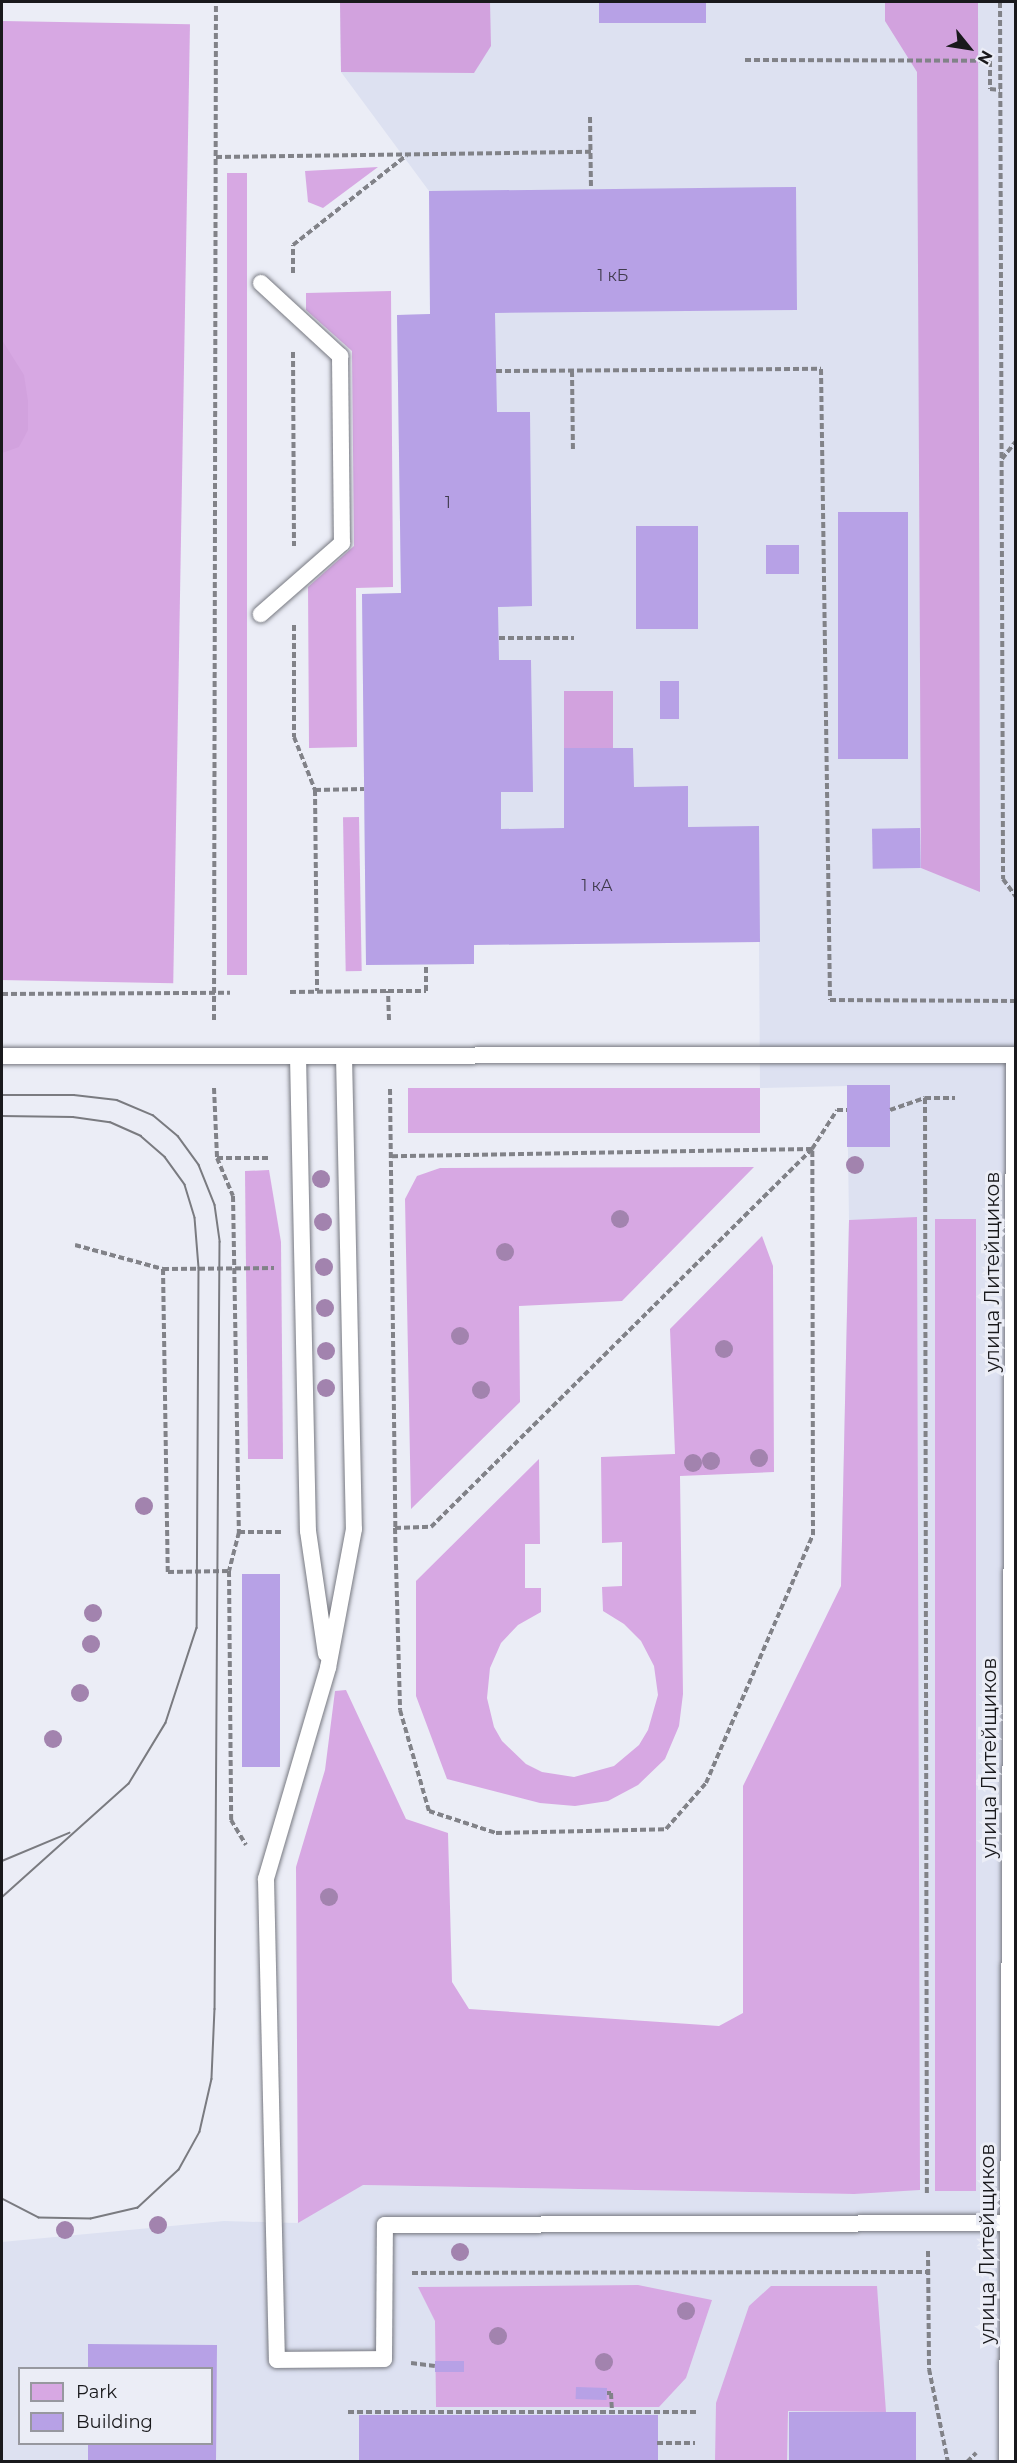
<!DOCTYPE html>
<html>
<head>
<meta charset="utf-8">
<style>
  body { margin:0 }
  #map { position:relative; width:1017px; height:2463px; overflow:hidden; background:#ebedf6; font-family:Montserrat,sans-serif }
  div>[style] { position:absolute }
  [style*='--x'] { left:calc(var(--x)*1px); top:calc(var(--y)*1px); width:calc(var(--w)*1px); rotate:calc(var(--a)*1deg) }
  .built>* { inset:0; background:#dde1f1 }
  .green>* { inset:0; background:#d7a8e3; transform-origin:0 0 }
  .forest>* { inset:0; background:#d2a2de; transform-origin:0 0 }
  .building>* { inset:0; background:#b7a1e6; transform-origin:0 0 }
  .path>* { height:4px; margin-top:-2px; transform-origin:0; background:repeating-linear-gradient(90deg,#818288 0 6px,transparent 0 9px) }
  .roads { filter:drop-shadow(0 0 2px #777981) drop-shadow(0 0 2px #777981) }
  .lane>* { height:16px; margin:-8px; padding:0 8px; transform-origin:8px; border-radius:8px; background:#fff }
  .tram>* { height:1.5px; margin:-0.75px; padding:0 0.75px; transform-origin:0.75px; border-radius:0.75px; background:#7a7b80 }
  .trees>* { width:18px; height:18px; margin:-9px; border-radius:50%; background:#a283ae }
  span { translate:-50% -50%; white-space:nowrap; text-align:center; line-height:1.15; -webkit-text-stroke:6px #ebedf6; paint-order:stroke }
  .number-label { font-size:16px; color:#403b4e }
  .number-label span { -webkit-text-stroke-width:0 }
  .street-label { font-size:20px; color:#19191c }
  .frame { position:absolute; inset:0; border:3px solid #19191c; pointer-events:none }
  .legend { position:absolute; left:18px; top:2367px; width:195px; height:78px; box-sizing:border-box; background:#ebedf6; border:2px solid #97989f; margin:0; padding:8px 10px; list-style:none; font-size:18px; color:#19191c }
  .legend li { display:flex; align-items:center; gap:12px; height:30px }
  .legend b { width:30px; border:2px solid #97989f }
  .north { position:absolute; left:939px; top:18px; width:60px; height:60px; -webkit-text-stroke:4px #ebedf6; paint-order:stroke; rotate:120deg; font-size:16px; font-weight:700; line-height:24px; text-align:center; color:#19191c }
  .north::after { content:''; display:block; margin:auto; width:21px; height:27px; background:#19191c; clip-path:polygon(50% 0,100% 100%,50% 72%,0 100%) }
</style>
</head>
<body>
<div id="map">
  <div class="built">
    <i style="clip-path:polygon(evenodd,340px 2px,1015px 2px,1015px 2461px,2px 2462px,2px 2242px,224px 2221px,297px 2223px,362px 2185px,854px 2194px,841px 1586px,849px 1220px,847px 1086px,760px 1088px,759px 942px,474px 945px,474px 964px,366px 965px,362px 594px,401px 593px,397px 315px,430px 314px,429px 191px,341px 72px,340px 2px,20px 2368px,212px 2368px,212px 2444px,20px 2444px,20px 2368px)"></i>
  </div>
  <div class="green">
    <i style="left:2px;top:21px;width:188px;height:959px;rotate:1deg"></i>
    <i style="clip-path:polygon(378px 167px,323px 208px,308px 202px,305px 171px)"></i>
    <i style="left:227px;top:173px;width:20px;height:802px"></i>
    <i style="clip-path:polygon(391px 291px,393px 587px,356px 588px,357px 747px,309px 748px,308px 587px,354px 546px,352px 351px,306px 310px,306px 293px)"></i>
    <i style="left:359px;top:817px;width:154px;height:16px;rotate:89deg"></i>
    <i style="left:408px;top:1088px;width:352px;height:45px"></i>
    <i style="clip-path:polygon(754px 1167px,622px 1301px,519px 1306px,520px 1402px,411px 1509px,405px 1199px,417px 1176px,440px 1168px)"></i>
    <i style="clip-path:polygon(269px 1170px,281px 1242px,283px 1459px,248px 1459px,245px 1171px)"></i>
    <i style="clip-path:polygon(917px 1217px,920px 2190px,854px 2194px,363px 2185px,298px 2223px,296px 1867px,325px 1770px,335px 1691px,346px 1690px,406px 1819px,448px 1833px,452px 1982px,469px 2009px,719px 2026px,743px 2013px,743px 1786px,841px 1586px,849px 1220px)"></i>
    <i style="left:935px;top:1219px;width:41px;height:972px"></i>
    <i style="clip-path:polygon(762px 1236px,773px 1266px,774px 1472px,680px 1476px,683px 1694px,679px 1726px,665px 1759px,638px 1785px,608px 1801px,575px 1806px,540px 1803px,447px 1779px,416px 1696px,416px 1581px,539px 1459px,540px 1544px,525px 1544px,525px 1588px,541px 1588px,541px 1612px,518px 1625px,501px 1643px,490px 1668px,487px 1698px,494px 1727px,502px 1741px,526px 1764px,542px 1772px,574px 1777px,614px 1766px,639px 1745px,648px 1730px,658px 1695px,654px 1666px,641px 1641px,624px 1624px,603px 1611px,602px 1587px,622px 1586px,622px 1542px,602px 1543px,601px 1457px,675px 1454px,670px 1329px)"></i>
    <i style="clip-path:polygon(638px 2285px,712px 2300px,686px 2378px,659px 2407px,436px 2407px,435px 2321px,418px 2287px)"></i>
    <i style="clip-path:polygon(771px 2286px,877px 2286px,886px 2412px,788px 2411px,787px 2461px,715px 2462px,716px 2403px,749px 2306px)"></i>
  </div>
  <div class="forest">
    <i style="clip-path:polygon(340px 2px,490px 2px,491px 46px,474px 73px,341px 72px)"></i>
    <i style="clip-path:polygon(885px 2px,978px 2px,980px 892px,921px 868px,917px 72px,885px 21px)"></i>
    <i style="clip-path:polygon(2px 340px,24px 375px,28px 401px,28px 430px,19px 447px,2px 453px)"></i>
    <i style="left:564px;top:691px;width:49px;height:57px"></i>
  </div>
  <div class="building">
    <i style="left:599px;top:2px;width:107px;height:21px"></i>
    <i style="clip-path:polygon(796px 187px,797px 310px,495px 313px,497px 412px,530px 412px,532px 606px,498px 607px,499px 660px,531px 660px,533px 792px,501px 792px,501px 829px,564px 828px,564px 748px,633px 748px,634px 787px,688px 786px,688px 827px,759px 826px,760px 942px,474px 945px,474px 964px,366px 965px,362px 594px,401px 593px,397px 315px,430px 314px,429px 191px)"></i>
    <i style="left:838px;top:512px;width:70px;height:247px"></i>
    <i style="left:636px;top:526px;width:62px;height:103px"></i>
    <i style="left:766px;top:545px;width:33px;height:29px"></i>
    <i style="left:660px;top:681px;width:19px;height:38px"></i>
    <i style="left:920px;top:828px;width:40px;height:48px;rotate:89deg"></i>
    <i style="left:890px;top:1085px;width:62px;height:43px;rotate:90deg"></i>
    <i style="left:242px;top:1574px;width:38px;height:193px"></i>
    <i style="clip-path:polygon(88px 2344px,217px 2345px,216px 2462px,88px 2462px,88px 2444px,212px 2444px,212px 2368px,88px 2368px)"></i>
    <i style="left:435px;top:2361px;width:29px;height:11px"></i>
    <i style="left:576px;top:2387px;width:31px;height:12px;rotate:2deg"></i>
    <i style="left:789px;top:2412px;width:127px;height:50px"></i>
    <i style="left:359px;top:2415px;width:299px;height:47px"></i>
  </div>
  <div class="path">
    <i style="--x:1000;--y:2;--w:877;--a:89.8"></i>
    <i style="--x:1003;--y:879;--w:22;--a:54"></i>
    <i style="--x:745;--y:60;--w:245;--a:0.2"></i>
    <i style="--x:990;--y:61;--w:28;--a:90"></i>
    <i style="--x:990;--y:89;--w:10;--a:6"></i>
    <i style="--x:590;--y:117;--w:72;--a:89.2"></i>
    <i style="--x:216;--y:157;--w:375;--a:-0.8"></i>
    <i style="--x:293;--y:273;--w:28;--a:-90"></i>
    <i style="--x:293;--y:245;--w:145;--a:-38.3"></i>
    <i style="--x:293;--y:352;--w:194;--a:89.7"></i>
    <i style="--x:496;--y:371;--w:325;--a:-0.4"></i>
    <i style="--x:821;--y:369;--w:631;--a:89.18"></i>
    <i style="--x:830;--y:1000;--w:186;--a:0.3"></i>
    <i style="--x:572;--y:371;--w:79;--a:89.3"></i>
    <i style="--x:1002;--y:459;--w:23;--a:-52"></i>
    <i style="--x:294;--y:625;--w:112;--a:90"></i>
    <i style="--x:294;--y:737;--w:57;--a:68.4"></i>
    <i style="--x:315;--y:790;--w:201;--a:89.4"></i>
    <i style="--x:499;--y:638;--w:75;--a:0"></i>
    <i style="--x:315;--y:790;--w:49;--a:-1.2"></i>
    <i style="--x:290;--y:992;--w:98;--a:-0.6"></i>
    <i style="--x:2;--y:994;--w:228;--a:-0.3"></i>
    <i style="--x:214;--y:1020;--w:1018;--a:-89.89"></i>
    <i style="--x:389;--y:1020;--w:29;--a:-92"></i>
    <i style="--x:388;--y:991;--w:38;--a:0"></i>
    <i style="--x:426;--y:991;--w:26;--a:-90"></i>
    <i style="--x:214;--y:1088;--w:70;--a:87.5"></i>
    <i style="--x:217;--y:1158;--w:52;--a:0"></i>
    <i style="--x:390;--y:1089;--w:439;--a:89.3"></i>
    <i style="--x:395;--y:1528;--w:182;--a:88.4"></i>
    <i style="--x:400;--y:1710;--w:105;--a:74"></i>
    <i style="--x:429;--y:1811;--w:71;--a:18.2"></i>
    <i style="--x:496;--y:1833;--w:170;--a:-1.3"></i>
    <i style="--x:666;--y:1829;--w:61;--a:-49"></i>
    <i style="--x:706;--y:1783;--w:270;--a:-66.7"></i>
    <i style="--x:813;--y:1535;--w:386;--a:-90.1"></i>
    <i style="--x:812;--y:1149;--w:421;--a:179"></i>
    <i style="--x:925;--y:1098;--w:1098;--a:89.9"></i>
    <i style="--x:890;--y:1110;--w:37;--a:-19"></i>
    <i style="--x:925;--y:1098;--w:30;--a:0"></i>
    <i style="--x:217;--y:1158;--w:41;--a:67.2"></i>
    <i style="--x:233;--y:1196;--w:336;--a:89"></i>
    <i style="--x:239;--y:1532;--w:40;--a:104.4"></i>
    <i style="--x:229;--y:1571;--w:249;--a:89.5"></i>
    <i style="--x:231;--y:1820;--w:29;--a:59"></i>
    <i style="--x:75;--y:1245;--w:91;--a:15.3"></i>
    <i style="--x:163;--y:1269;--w:111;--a:-0.5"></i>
    <i style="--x:163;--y:1269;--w:303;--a:89.1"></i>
    <i style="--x:168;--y:1572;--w:61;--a:-0.9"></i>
    <i style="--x:395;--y:1528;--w:36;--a:-2"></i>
    <i style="--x:431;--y:1527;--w:537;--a:-44.77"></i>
    <i style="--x:812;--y:1149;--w:46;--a:-57.3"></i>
    <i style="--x:837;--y:1110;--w:10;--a:0"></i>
    <i style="--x:239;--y:1532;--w:42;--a:0"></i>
    <i style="--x:928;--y:2251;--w:118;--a:89.5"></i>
    <i style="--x:929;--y:2369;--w:95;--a:78.5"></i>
    <i style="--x:412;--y:2273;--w:516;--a:-0.11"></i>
    <i style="--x:411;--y:2363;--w:24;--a:7"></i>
    <i style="--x:607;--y:2393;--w:4;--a:0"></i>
    <i style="--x:611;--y:2393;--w:19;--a:87"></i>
    <i style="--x:348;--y:2412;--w:348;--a:0"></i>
    <i style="--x:657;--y:2443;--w:38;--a:0"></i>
    <i style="--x:967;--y:2462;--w:13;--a:-45"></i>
  </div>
  <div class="roads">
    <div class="lane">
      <i style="--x:261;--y:283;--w:108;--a:42.7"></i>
      <i style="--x:340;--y:356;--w:187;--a:89.4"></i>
      <i style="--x:342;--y:543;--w:108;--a:138.8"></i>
      <i style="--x:2;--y:1056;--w:1014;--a:-0.06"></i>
      <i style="--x:298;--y:1056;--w:475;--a:88.8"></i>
      <i style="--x:308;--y:1531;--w:124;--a:81.7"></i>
      <i style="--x:344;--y:1056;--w:473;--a:88.8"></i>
      <i style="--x:354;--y:1529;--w:141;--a:100.6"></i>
      <i style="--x:328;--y:1668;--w:220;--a:106.4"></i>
      <i style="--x:266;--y:1879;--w:481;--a:88.7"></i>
      <i style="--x:277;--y:2360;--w:107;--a:-0.5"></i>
      <i style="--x:384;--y:2359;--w:134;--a:-89.6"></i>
      <i style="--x:385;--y:2225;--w:623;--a:-0.18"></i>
      <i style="--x:1007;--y:2462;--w:1407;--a:-89.71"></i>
    </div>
  </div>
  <div class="tram">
    <i style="--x:2;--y:1095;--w:72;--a:0"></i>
    <i style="--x:74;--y:1095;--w:43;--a:6.6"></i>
    <i style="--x:117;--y:1100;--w:39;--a:23"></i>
    <i style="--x:153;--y:1115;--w:33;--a:40"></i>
    <i style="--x:178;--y:1136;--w:36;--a:54"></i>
    <i style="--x:199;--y:1165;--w:43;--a:68.2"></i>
    <i style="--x:215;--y:1205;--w:37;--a:82"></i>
    <i style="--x:220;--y:1242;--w:767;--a:90.37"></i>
    <i style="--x:215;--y:2009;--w:70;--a:92.5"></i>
    <i style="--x:212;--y:2079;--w:54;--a:102.8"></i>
    <i style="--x:200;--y:2132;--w:43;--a:118.9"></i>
    <i style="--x:179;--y:2170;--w:56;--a:137.2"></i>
    <i style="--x:138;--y:2208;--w:48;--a:166.8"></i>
    <i style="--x:91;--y:2219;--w:52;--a:-178.9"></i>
    <i style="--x:39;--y:2218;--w:42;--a:-152.8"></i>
    <i style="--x:2;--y:1116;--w:71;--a:0.8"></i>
    <i style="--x:73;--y:1117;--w:37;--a:8"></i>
    <i style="--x:110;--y:1122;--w:34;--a:24"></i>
    <i style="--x:141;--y:1136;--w:32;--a:41"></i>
    <i style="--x:165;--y:1157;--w:34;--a:54"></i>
    <i style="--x:185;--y:1185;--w:34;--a:73"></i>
    <i style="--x:195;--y:1218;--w:50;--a:85.4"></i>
    <i style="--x:199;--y:1268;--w:360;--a:90.3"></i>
    <i style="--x:197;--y:1628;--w:100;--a:108.1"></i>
    <i style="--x:166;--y:1723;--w:71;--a:121.2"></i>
    <i style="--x:129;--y:1784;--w:171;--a:138.1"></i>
    <i style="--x:2;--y:1861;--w:73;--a:-22.7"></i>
  </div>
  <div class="trees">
    <i style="left:855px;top:1165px"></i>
    <i style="left:321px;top:1179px"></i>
    <i style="left:620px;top:1219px"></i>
    <i style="left:323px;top:1222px"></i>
    <i style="left:505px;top:1252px"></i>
    <i style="left:324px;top:1267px"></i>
    <i style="left:325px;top:1308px"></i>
    <i style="left:460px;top:1336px"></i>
    <i style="left:724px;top:1349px"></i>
    <i style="left:326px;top:1351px"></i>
    <i style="left:326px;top:1388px"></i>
    <i style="left:481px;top:1390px"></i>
    <i style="left:759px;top:1458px"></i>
    <i style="left:711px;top:1461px"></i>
    <i style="left:693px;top:1463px"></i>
    <i style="left:144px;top:1506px"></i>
    <i style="left:93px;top:1613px"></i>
    <i style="left:91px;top:1644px"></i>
    <i style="left:80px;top:1693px"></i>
    <i style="left:53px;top:1739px"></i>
    <i style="left:329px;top:1897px"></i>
    <i style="left:158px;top:2225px"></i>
    <i style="left:65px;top:2230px"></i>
    <i style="left:460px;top:2252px"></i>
    <i style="left:686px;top:2311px"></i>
    <i style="left:498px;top:2336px"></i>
    <i style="left:604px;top:2362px"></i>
  </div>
  <div class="number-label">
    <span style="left:613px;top:276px">1 кБ</span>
    <span style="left:448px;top:503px">1</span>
    <span style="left:597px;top:886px">1 кА</span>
  </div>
  <div class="street-label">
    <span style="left:992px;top:1272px;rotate:-90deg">улица Литейщиков</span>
    <span style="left:989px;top:1758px;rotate:-90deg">улица Литейщиков</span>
    <span style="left:987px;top:2244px;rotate:-90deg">улица Литейщиков</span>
  </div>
  <div class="frame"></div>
  <ul class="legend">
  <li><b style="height:16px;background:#d7a8e3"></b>Park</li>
  <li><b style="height:16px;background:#b7a1e6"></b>Building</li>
  </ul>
  <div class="north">N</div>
</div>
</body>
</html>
